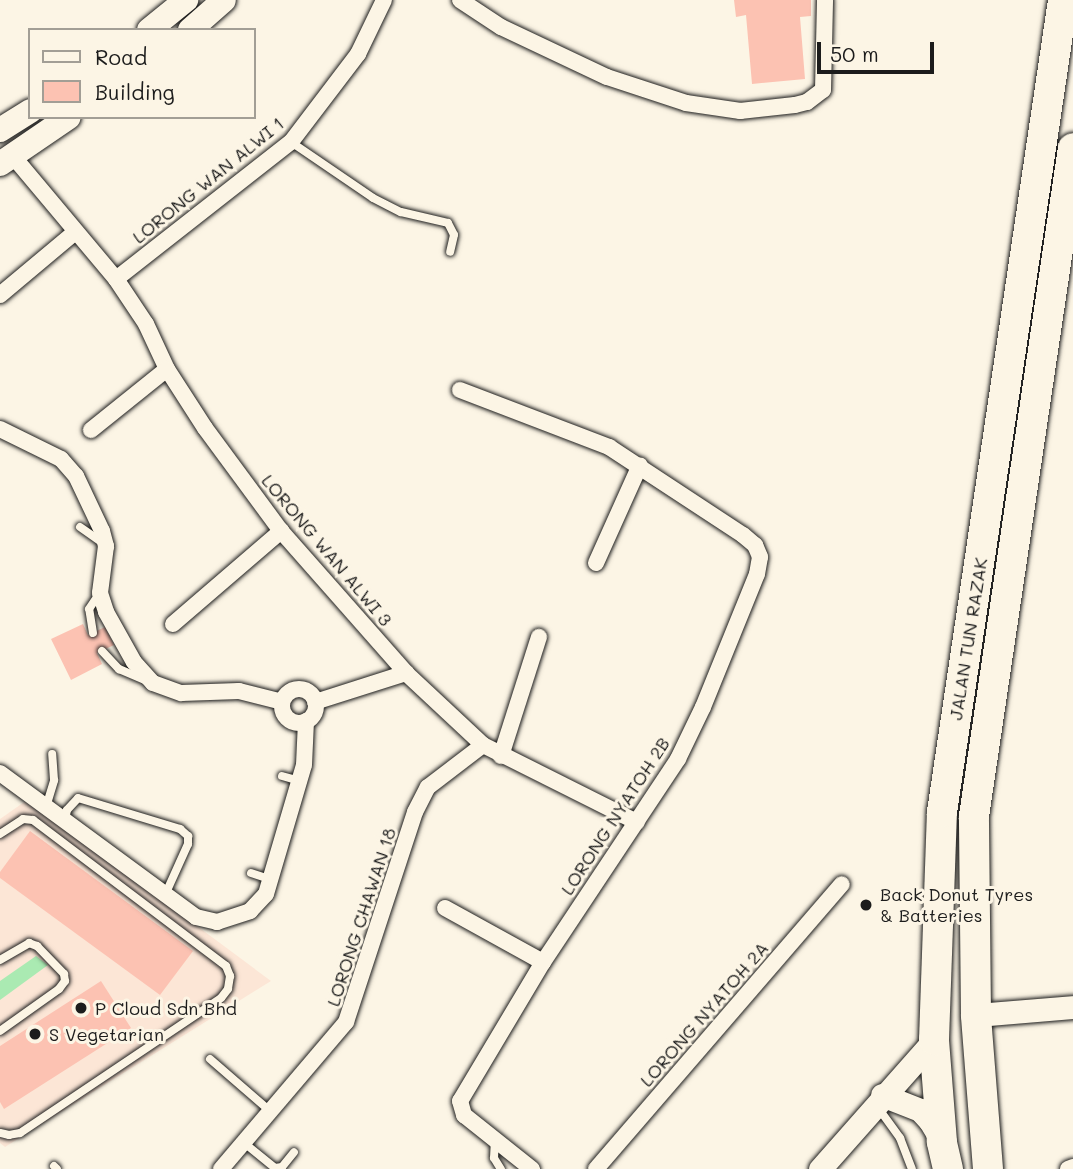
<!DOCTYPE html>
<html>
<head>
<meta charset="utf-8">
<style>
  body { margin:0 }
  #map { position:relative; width:1073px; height:1169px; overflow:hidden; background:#fcf5e5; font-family:Mali,sans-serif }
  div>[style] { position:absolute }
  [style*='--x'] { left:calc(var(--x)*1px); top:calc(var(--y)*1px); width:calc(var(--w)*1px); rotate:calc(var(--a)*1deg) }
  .built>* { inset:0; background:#fce6d6 }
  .green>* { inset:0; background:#aaeab2 }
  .building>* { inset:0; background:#fcc2b2 }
  .roads { filter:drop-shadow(0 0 2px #1c1c1c) drop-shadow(0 0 2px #1c1c1c) }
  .lane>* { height:8px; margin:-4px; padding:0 4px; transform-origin:4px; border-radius:4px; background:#fcf5e5 }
  .street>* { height:16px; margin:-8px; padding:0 8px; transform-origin:8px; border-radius:8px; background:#fcf5e5 }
  .street>.ring { margin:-8px; padding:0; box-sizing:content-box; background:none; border:16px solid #fcf5e5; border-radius:50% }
  .secondary>* { height:23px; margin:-11.5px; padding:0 11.5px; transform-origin:11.5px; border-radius:11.5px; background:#fcf5e5 }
  .primary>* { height:24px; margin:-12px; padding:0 12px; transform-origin:12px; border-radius:12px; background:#fcf5e5 }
  .highway>* { height:30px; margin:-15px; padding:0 15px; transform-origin:15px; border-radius:15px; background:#fcf5e5 }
  .dots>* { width:19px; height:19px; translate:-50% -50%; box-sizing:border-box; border:4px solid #fcf5e5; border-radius:50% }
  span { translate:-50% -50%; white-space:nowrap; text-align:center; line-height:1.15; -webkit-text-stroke:6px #fcf5e5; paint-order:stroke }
  .street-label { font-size:18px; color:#1c1c1c }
  .poi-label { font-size:18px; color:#1c1c1c }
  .left { translate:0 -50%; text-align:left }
  .legend { position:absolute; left:28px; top:28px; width:228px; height:91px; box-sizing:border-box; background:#fcf5e5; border:2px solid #a29e95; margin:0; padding:9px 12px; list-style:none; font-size:21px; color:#1c1c1c }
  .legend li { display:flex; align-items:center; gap:14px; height:35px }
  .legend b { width:35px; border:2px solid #a29e95 }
  .scale { position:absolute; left:817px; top:42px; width:117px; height:32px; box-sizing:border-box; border:4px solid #1c1c1c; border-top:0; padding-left:9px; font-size:21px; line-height:24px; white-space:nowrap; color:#1c1c1c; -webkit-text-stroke:5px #fcf5e5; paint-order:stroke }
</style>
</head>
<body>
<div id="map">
  <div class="built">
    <i style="clip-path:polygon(27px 800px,271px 981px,5px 1147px,0 1143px,0 819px)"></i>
  </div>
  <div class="green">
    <i style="clip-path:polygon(36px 956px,48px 965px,0 1000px,0 981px)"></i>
  </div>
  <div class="building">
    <i style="clip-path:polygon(734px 0,811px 0,811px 16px,800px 17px,805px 79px,752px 84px,746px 15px,736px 17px)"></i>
    <i style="clip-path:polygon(83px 624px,88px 635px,105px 627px,114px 645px,97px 653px,102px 664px,71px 680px,51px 639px)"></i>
    <i style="clip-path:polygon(30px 831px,193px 951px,160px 995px,0 878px,0 872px)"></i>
    <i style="clip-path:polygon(101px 981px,131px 1028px,4px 1109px,0 1102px,0 1046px)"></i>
  </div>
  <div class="roads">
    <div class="lane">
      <i style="--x:291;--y:142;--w:99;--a:34.3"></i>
      <i style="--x:373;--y:198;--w:31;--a:27"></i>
      <i style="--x:401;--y:212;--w:48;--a:13.2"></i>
      <i style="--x:448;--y:223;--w:13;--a:63"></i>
      <i style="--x:454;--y:235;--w:17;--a:103"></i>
      <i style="--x:80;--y:527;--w:29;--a:35"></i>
      <i style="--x:93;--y:633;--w:24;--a:-99"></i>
      <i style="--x:89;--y:609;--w:18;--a:-56"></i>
      <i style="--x:102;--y:651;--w:25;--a:47"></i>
      <i style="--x:119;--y:669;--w:30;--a:23"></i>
      <i style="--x:282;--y:776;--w:18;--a:16"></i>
      <i style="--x:46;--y:807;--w:28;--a:-73"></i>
      <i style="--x:54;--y:780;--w:26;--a:-94"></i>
      <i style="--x:65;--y:820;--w:10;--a:-79"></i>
      <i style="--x:67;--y:810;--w:16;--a:-47"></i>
      <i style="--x:78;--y:798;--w:107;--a:16.9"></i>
      <i style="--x:180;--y:829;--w:11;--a:41"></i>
      <i style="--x:188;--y:836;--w:8;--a:90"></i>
      <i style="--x:188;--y:844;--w:56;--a:114.3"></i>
      <i style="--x:0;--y:834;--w:27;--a:-33"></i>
      <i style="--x:23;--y:819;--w:10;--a:6"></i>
      <i style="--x:33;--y:820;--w:242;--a:37.1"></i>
      <i style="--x:226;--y:966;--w:11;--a:68"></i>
      <i style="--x:230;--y:976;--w:13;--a:99"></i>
      <i style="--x:228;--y:989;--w:11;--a:128"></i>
      <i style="--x:221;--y:998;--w:242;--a:146.1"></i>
      <i style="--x:20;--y:1133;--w:11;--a:170"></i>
      <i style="--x:9;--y:1135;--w:9;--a:-167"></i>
      <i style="--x:251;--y:873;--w:20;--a:18"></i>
      <i style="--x:0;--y:960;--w:34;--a:-30"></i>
      <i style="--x:29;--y:943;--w:9;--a:21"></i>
      <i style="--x:37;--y:946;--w:39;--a:46"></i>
      <i style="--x:64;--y:974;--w:7;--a:82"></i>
      <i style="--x:65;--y:981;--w:10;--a:127"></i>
      <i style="--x:59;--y:989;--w:72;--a:144.6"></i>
      <i style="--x:210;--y:1059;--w:79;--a:40.9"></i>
      <i style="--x:879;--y:1109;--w:36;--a:54"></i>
      <i style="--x:900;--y:1138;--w:33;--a:69"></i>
      <i style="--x:495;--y:1139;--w:19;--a:93"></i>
      <i style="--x:494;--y:1158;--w:13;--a:58"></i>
      <i style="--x:243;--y:1142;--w:41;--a:39.1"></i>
      <i style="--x:275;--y:1168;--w:7;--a:-8"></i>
      <i style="--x:282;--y:1167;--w:19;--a:-51"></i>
      <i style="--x:54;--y:1166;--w:4;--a:45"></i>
    </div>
    <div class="street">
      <i style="--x:460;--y:0;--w:49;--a:33.4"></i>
      <i style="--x:501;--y:27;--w:117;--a:25.3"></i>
      <i style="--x:607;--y:77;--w:83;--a:18.2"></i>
      <i style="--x:686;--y:103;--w:55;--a:8.4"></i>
      <i style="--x:740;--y:111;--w:55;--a:-6.2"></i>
      <i style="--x:795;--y:105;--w:12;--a:-14"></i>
      <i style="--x:807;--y:102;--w:20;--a:-37"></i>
      <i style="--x:823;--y:90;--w:90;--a:-88.7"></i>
      <i style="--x:12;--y:155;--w:162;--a:50"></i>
      <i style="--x:116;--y:279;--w:54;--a:56.3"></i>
      <i style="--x:146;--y:324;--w:50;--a:65"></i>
      <i style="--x:167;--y:369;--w:70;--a:57.2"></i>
      <i style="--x:205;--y:428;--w:128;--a:53.6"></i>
      <i style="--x:281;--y:531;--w:189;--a:48.6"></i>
      <i style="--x:406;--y:673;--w:105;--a:43.1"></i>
      <i style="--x:483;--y:745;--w:172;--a:26.6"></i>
      <i style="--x:116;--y:279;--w:222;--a:-38.1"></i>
      <i style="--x:291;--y:142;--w:111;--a:-52.7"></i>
      <i style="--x:358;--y:54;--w:60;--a:-64.3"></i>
      <i style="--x:0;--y:295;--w:98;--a:-40"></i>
      <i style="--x:460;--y:390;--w:160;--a:20.9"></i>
      <i style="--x:609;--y:447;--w:160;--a:33.3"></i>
      <i style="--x:743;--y:535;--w:16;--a:40"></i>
      <i style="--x:755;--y:545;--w:13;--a:67"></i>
      <i style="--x:760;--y:557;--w:17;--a:100"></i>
      <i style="--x:757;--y:574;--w:144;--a:112.1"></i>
      <i style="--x:703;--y:707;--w:58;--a:115.7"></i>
      <i style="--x:678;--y:759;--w:244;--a:123.6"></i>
      <i style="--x:543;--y:962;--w:162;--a:120.8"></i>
      <i style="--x:460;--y:1101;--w:15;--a:74"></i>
      <i style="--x:464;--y:1115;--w:87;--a:38.5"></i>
      <i style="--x:0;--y:429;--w:68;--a:26.2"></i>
      <i style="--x:61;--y:459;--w:23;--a:49"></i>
      <i style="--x:76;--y:476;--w:61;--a:64.7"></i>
      <i style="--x:102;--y:531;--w:16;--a:75"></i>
      <i style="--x:106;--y:546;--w:47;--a:97.3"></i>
      <i style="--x:100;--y:593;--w:20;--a:72"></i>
      <i style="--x:106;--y:612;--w:57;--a:60.8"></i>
      <i style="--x:134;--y:662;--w:28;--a:48"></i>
      <i style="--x:153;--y:683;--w:30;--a:20"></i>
      <i style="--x:181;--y:693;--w:58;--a:-2"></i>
      <i style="--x:239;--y:691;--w:44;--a:14.3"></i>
      <i style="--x:91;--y:430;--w:97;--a:-38.8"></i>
      <i style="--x:596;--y:563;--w:107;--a:-65.8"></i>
      <i style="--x:173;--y:624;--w:143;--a:-40.7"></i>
      <i class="ring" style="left:282px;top:689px;width:18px;height:18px"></i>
      <i style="--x:315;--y:702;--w:96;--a:-17.7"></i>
      <i style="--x:501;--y:756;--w:125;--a:-72.3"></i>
      <i style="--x:0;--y:773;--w:243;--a:36.3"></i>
      <i style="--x:196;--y:917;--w:22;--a:13"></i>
      <i style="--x:217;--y:922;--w:35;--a:-18"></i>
      <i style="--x:250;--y:911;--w:23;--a:-47"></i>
      <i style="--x:266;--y:894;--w:134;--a:-73.6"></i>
      <i style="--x:304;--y:765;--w:44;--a:-87.4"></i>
      <i style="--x:445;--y:908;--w:112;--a:28.9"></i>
      <i style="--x:221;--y:1169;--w:193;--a:-49.6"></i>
      <i style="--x:346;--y:1022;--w:221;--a:-71.8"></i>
      <i style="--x:415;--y:812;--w:28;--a:-63"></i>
      <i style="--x:428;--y:787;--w:69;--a:-37.4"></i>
      <i style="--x:596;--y:1169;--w:376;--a:-49.2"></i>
      <i style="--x:1068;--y:1169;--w:5;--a:-22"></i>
    </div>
    <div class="secondary">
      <i style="--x:976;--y:1015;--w:97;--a:-4.7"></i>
      <i style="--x:882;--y:1095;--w:41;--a:21.5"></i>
      <i style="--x:920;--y:1110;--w:15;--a:48"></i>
      <i style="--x:930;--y:1121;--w:21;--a:59"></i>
      <i style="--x:820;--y:1169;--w:172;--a:-48.5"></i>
    </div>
    <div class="primary">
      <i style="--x:149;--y:30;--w:48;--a:-39"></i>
      <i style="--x:190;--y:30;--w:45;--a:-41.4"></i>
      <i style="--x:0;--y:130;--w:36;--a:-32"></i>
      <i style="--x:0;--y:164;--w:83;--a:-34.3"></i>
    </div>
    <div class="highway">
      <i style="--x:948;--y:1169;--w:28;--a:-103"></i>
      <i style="--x:942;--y:1142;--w:102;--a:-94.5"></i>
      <i style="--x:934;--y:1040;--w:228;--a:-88"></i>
      <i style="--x:942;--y:812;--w:821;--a:-81.52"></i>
      <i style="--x:988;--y:1169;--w:154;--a:-94.5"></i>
      <i style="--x:976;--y:1015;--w:199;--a:-90.6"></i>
      <i style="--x:974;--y:816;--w:675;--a:-81.57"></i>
    </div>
  </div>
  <div class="dots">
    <i style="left:866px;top:905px;background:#1c1c1c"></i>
    <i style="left:81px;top:1008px;background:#1c1c1c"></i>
    <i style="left:35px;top:1034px;background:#1c1c1c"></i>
  </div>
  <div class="street-label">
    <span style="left:208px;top:180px;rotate:-39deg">LORONG WAN ALWI 1</span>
    <span style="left:327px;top:550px;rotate:50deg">LORONG WAN ALWI 3</span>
    <span style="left:968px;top:639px;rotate:-81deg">JALAN TUN RAZAK</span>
    <span style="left:615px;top:816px;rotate:-57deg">LORONG NYATOH 2B</span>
    <span style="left:361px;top:917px;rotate:-72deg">LORONG CHAWAN 18</span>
    <span style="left:704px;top:1014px;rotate:-49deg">LORONG NYATOH 2A</span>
  </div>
  <div class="poi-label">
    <span class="left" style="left:880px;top:905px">Back Donut Tyres<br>&amp; Batteries</span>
    <span class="left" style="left:95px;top:1008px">P Cloud Sdn Bhd</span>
    <span class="left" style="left:49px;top:1034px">S Vegetarian</span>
  </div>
  <ul class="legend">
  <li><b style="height:9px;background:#fcf5e5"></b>Road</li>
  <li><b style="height:19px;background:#fcc2b2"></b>Building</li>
  </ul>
  <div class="scale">50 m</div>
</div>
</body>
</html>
